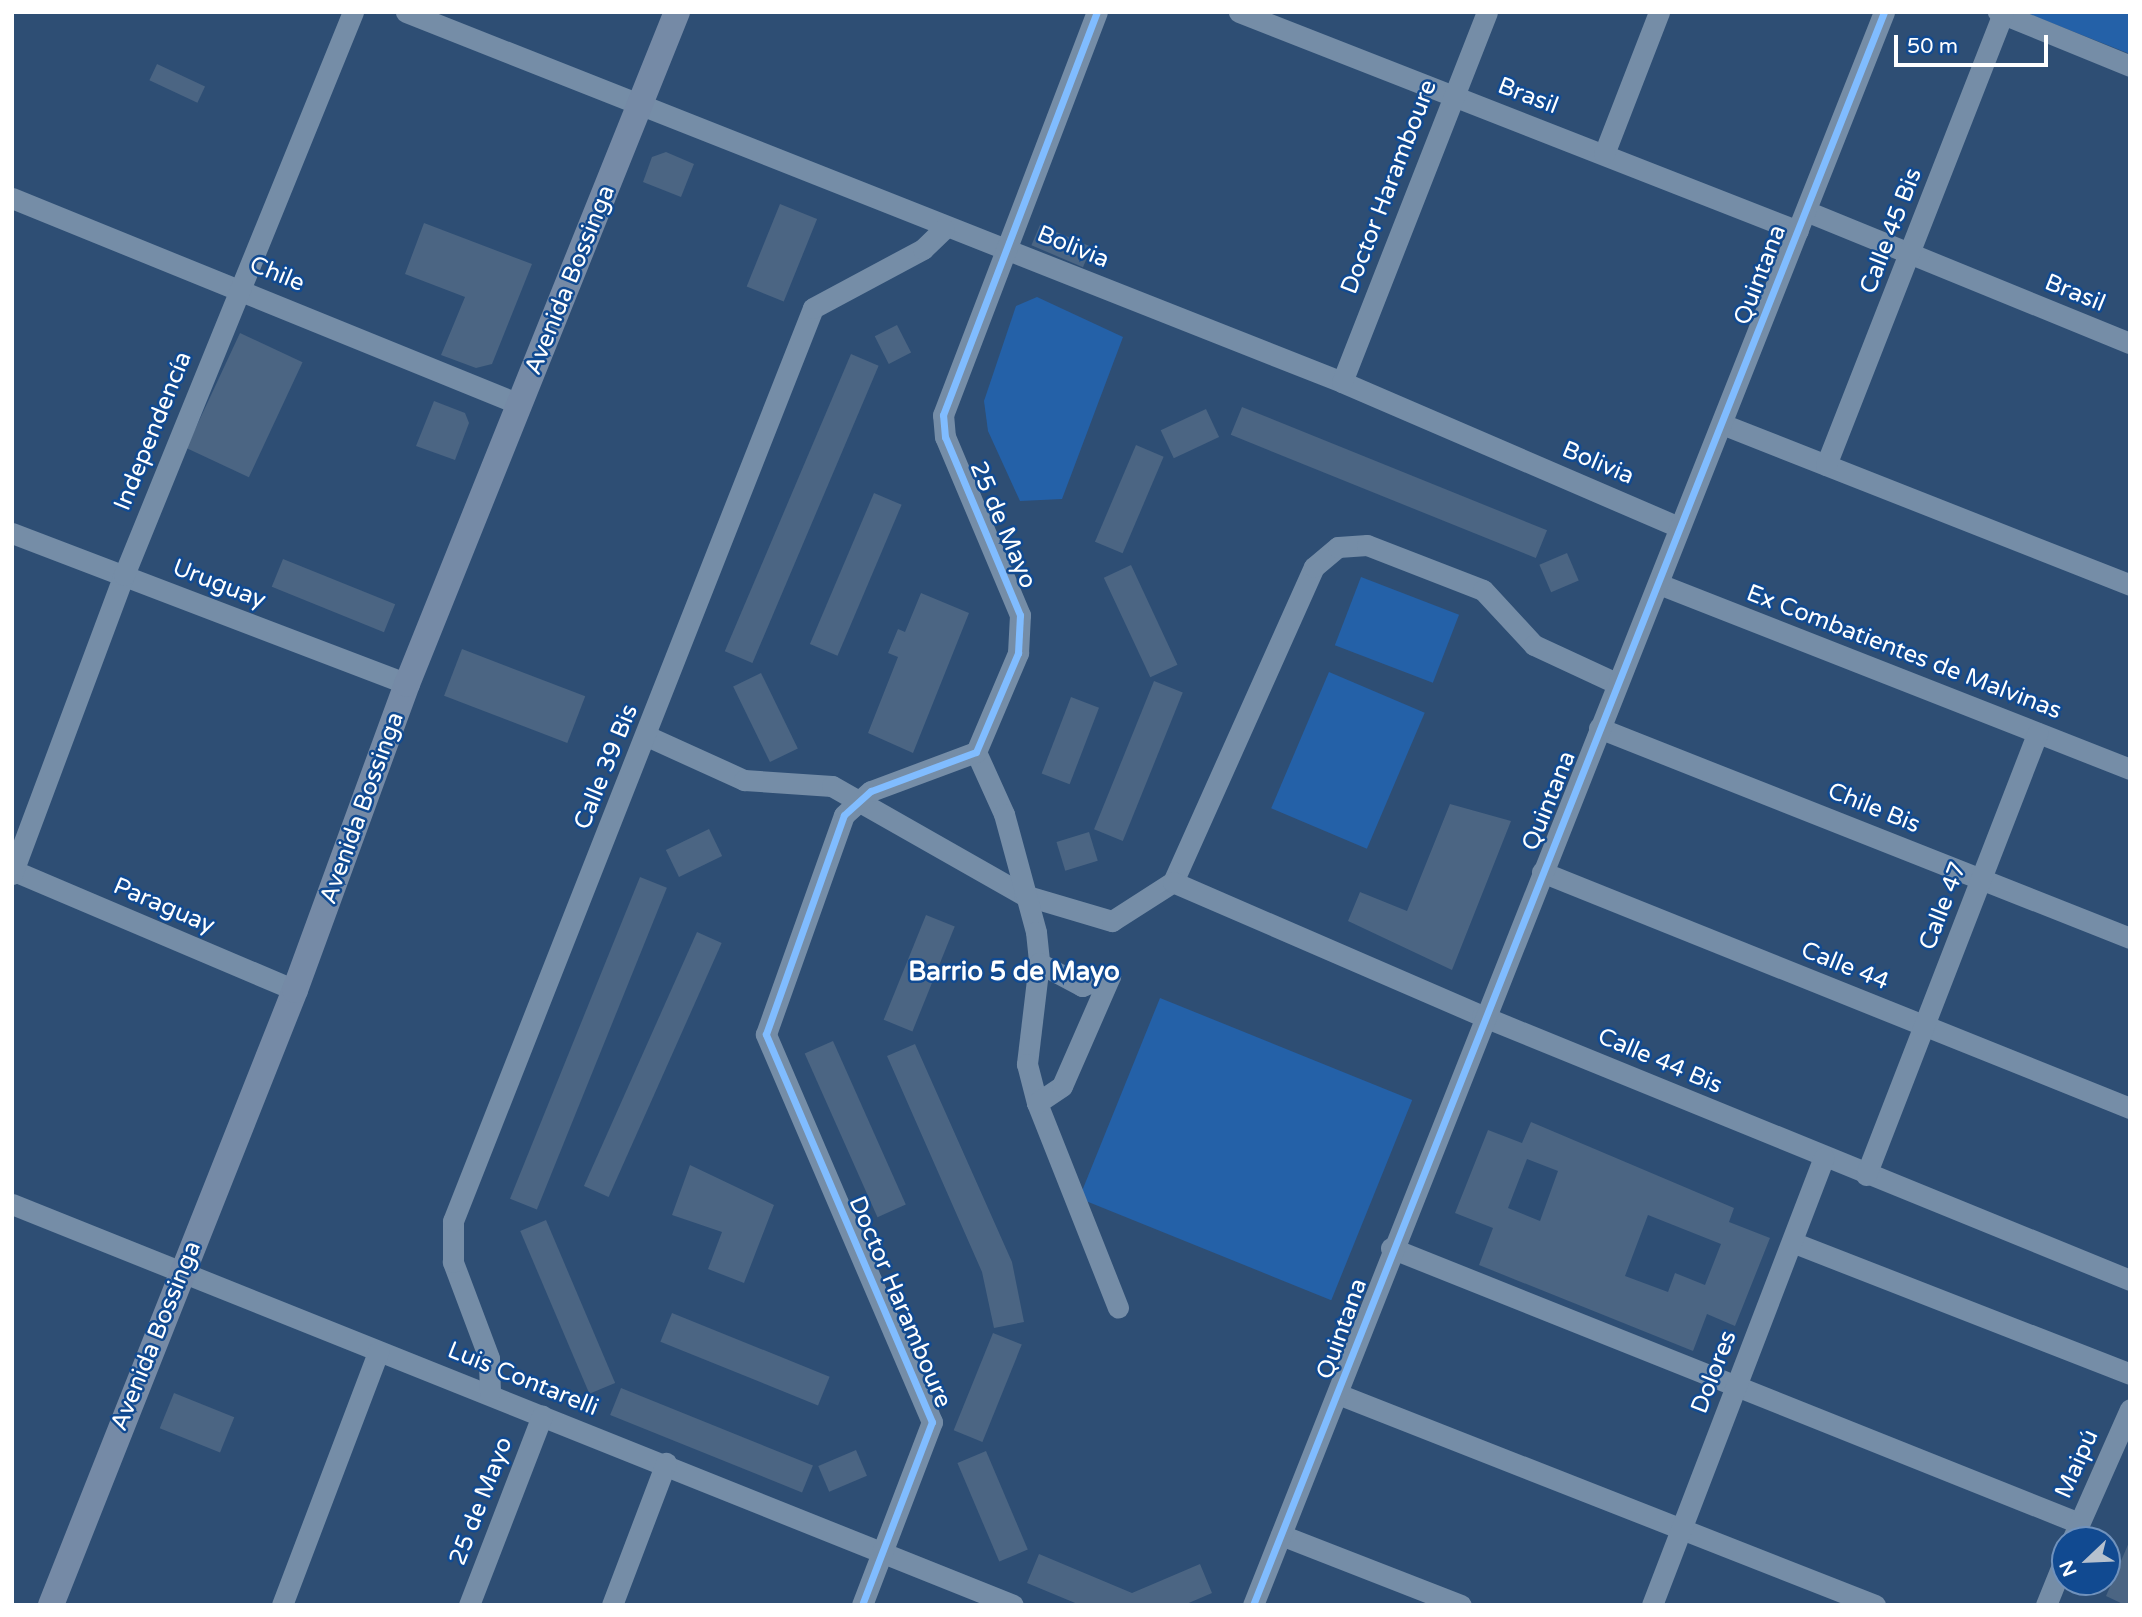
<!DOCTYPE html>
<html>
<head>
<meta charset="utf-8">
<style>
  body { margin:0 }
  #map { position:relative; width:2142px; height:1617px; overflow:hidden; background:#2e4e74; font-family:"Varela Round",sans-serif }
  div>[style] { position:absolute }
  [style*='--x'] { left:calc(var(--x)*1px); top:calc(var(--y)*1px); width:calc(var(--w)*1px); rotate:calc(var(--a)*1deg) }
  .green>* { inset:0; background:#2461a8; transform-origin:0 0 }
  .building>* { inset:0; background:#4b6583; transform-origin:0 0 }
  .minor>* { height:21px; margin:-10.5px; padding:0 10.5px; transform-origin:10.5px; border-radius:10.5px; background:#758da7 }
  .major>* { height:26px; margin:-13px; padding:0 13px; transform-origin:13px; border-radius:13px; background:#758aa6 }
  .cycleway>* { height:7px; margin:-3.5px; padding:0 3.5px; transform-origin:3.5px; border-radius:3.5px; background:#80bcff }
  span { translate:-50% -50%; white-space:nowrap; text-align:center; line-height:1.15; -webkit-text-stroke:5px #114a91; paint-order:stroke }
  .street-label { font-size:24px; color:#fff }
  .neighbourhood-label { font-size:26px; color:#fff; font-weight:700 }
  .frame { position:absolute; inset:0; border:14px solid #fff; pointer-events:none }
  .north { position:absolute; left:2051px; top:1526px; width:70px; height:70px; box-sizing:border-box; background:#114a91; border:2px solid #7092bd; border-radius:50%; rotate:247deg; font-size:19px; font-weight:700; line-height:28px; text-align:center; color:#fff }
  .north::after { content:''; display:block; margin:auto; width:24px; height:32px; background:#b6c1ce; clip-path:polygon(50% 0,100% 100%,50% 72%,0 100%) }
  .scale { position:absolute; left:1894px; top:35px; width:154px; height:32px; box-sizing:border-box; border:4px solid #fff; border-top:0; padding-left:9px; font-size:21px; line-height:24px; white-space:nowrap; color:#fff; -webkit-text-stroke:5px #114a91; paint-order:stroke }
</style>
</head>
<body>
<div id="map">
  <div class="green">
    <i style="clip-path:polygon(2024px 12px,2130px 12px,2130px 54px)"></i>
    <i style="clip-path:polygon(1037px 297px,1123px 337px,1062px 499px,1020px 501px,988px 431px,984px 401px,1016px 306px)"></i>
    <i style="left:1361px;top:577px;width:105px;height:73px;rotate:21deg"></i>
    <i style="left:1329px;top:672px;width:104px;height:148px;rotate:23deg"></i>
    <i style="left:1160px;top:998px;width:272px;height:216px;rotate:22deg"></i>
  </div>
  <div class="building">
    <i style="left:157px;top:64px;width:53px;height:18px;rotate:25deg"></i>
    <i style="clip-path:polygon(666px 152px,694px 164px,681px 197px,643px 182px,652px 157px)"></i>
    <i style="left:780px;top:204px;width:40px;height:89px;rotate:22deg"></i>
    <i style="clip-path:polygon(424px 223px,532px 264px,492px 364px,476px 368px,441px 355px,465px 297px,405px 274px)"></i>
    <i style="left:1040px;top:225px;width:56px;height:22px;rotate:23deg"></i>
    <i style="left:897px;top:325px;width:31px;height:25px;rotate:63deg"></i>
    <i style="left:240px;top:333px;width:69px;height:127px;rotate:25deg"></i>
    <i style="left:851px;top:354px;width:30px;height:323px;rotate:23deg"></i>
    <i style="clip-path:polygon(434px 401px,465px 413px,469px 423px,455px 460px,416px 446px)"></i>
    <i style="left:1242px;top:407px;width:329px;height:30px;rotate:22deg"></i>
    <i style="left:1206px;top:409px;width:31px;height:50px;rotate:65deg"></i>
    <i style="left:1136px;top:445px;width:30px;height:105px;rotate:23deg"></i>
    <i style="left:874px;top:493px;width:30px;height:164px;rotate:23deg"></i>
    <i style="left:1567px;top:553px;width:30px;height:30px;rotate:67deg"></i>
    <i style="left:283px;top:559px;width:121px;height:30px;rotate:22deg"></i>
    <i style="left:1131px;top:565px;width:110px;height:30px;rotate:65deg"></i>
    <i style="clip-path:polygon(921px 593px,969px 613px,913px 753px,868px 733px,898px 657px,888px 653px,898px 629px,905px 632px)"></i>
    <i style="left:462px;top:649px;width:132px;height:50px;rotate:21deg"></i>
    <i style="left:761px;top:673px;width:84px;height:31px;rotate:64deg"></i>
    <i style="left:1154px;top:681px;width:31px;height:160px;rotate:22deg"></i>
    <i style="left:1071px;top:697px;width:30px;height:82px;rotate:21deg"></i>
    <i style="clip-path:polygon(1450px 804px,1511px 821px,1452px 970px,1348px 921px,1360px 892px,1407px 911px)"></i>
    <i style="left:709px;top:829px;width:30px;height:48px;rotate:64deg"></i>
    <i style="left:1089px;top:832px;width:30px;height:34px;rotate:73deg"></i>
    <i style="left:640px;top:877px;width:29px;height:347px;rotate:22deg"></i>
    <i style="left:926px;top:915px;width:31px;height:113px;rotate:22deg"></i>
    <i style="left:697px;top:932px;width:27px;height:278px;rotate:24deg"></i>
    <i style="left:833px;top:1041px;width:179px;height:31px;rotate:66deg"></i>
    <i style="clip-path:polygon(915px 1044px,1012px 1262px,1024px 1322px,994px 1328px,982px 1272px,887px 1056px)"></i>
    <i style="clip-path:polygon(evenodd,1531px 1122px,1734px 1208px,1729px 1222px,1770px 1238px,1735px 1326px,1707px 1314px,1693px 1351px,1479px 1265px,1493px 1228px,1455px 1213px,1488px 1130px,1522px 1143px,1531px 1122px,1527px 1159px,1558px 1171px,1540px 1221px,1508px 1208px,1527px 1159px,1531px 1122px,1648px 1215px,1721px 1244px,1705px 1285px,1675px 1273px,1668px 1292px,1625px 1276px,1648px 1215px)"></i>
    <i style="clip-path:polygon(690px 1165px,774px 1205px,744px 1283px,708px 1269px,722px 1232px,672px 1215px)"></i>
    <i style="left:546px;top:1220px;width:177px;height:28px;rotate:67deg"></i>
    <i style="left:672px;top:1313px;width:170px;height:31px;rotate:22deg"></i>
    <i style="left:993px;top:1333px;width:31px;height:105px;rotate:22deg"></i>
    <i style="left:621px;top:1388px;width:207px;height:29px;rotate:22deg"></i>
    <i style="left:174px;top:1393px;width:65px;height:38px;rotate:22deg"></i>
    <i style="left:856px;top:1450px;width:28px;height:41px;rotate:67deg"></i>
    <i style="left:986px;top:1451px;width:107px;height:31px;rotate:67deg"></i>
    <i style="clip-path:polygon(2130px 1540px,2130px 1605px,2125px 1605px,2106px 1596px)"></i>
    <i style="clip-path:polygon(1039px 1554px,1132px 1593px,1200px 1564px,1212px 1593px,1184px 1605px,1080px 1605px,1027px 1583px)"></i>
  </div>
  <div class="minor">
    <i style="--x:406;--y:12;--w:1006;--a:21.57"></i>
    <i style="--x:1342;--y:382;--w:365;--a:23.3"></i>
    <i style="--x:1239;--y:12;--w:600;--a:21.39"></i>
    <i style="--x:1998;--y:12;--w:143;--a:22.2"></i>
    <i style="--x:1604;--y:154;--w:152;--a:-68.8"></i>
    <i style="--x:12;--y:198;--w:547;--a:22.11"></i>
    <i style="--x:1806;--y:211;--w:350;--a:22.2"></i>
    <i style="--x:1342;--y:382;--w:397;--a:-68.6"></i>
    <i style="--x:1722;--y:424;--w:439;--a:21.5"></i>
    <i style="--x:1826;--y:465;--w:484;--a:-68.6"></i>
    <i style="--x:12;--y:533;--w:423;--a:20.9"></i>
    <i style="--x:1659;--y:584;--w:506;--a:21.44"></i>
    <i style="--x:1599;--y:728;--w:571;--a:21.58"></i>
    <i style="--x:647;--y:736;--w:107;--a:24.4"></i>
    <i style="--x:744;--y:780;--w:88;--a:3.9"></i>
    <i style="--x:832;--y:786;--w:221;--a:29.6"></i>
    <i style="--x:1024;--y:895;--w:92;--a:16.5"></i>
    <i style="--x:1112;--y:921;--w:72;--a:-32.6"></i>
    <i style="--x:1173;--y:882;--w:345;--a:-65.9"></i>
    <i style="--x:1314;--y:567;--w:31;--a:-40"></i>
    <i style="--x:1338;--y:547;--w:29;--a:-4"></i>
    <i style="--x:1367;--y:545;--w:124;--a:21.2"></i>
    <i style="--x:1483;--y:590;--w:75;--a:47.2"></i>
    <i style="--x:1534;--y:645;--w:90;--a:24.9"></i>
    <i style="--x:976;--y:752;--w:68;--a:65.7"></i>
    <i style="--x:1004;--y:814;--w:122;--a:74.8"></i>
    <i style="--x:1036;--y:932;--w:31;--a:84"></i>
    <i style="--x:1039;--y:963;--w:102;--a:96.8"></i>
    <i style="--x:1027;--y:1064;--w:40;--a:75.6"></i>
    <i style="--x:1037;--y:1103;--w:220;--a:68.4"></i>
    <i style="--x:12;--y:870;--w:307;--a:23"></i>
    <i style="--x:1542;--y:872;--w:634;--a:21.87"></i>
    <i style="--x:12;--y:874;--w:319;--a:-69.5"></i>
    <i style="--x:124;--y:575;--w:608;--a:-67.87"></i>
    <i style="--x:1173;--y:882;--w:337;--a:23.4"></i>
    <i style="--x:1482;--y:1016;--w:700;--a:22.17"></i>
    <i style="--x:1039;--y:963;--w:49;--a:28.1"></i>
    <i style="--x:1082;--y:986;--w:30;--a:-20"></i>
    <i style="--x:1037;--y:1103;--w:30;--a:-34"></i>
    <i style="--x:1062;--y:1086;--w:120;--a:-66.4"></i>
    <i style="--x:1866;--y:1175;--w:474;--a:-68.8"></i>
    <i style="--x:12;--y:1204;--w:1078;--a:21.83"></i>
    <i style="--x:1792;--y:1242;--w:363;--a:21.3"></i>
    <i style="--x:1391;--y:1248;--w:741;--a:21.79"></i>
    <i style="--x:490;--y:1392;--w:34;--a:-92"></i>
    <i style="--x:489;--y:1358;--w:103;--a:-110.6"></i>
    <i style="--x:453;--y:1262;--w:41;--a:-90"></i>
    <i style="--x:453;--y:1221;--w:981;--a:-68.48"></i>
    <i style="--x:813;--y:308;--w:125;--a:-28.2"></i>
    <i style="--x:923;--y:249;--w:29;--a:-44"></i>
    <i style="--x:1338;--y:1394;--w:577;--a:21.45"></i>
    <i style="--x:1281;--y:1535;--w:193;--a:21.3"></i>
    <i style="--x:2072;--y:1540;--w:143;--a:-66.1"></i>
    <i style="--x:282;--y:1605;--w:271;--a:-69.2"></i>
    <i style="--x:469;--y:1605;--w:203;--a:-68.9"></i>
    <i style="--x:612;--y:1605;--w:152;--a:-69.2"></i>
    <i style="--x:862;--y:1605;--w:196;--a:-69.1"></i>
    <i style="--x:932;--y:1422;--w:422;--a:-113.2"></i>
    <i style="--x:766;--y:1034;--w:232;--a:-70.4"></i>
    <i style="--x:844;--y:815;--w:36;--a:-42"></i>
    <i style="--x:871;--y:791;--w:112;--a:-20.4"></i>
    <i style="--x:976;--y:752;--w:108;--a:-67"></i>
    <i style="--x:1018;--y:653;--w:38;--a:-87"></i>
    <i style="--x:1020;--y:615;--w:193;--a:-112.8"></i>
    <i style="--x:945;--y:437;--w:22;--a:-95"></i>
    <i style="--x:943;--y:415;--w:431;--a:-69.1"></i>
    <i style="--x:1253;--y:1605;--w:1713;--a:-68.39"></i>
    <i style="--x:1652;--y:1605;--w:479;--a:-69"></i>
    <i style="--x:2046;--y:1605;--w:51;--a:-68"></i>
  </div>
  <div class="major">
    <i style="--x:51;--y:1605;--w:662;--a:-68.36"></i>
    <i style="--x:295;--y:990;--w:326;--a:-69.9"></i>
    <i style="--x:407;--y:684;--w:724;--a:-68.11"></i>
  </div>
  <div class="cycleway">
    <i style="--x:862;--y:1605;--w:196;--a:-69.1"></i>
    <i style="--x:932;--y:1422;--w:422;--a:-113.2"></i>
    <i style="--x:766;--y:1034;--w:232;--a:-70.4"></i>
    <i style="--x:844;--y:815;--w:36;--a:-42"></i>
    <i style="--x:871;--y:791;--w:112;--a:-20.4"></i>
    <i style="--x:976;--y:752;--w:108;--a:-67"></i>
    <i style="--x:1018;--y:653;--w:38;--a:-87"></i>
    <i style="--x:1020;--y:615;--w:193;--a:-112.8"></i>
    <i style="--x:945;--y:437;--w:22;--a:-95"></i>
    <i style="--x:943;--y:415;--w:431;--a:-69.1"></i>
    <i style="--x:1253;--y:1605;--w:1713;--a:-68.39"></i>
  </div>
  <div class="street-label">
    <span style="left:1528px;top:96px;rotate:21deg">Brasil</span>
    <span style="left:1389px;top:187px;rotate:-69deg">Doctor Haramboure</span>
    <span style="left:1891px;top:231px;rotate:-69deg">Calle 45 Bis</span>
    <span style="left:1073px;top:247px;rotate:22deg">Bolivia</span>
    <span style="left:277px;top:274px;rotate:22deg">Chile</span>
    <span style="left:1760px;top:275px;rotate:-69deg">Quintana</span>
    <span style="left:570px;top:280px;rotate:-68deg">Avenida Bossinga</span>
    <span style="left:2075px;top:293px;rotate:22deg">Brasil</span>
    <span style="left:153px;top:431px;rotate:-68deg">Independencía</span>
    <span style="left:1598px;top:463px;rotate:23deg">Bolivia</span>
    <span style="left:1003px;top:525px;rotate:67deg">25 de Mayo</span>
    <span style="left:219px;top:584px;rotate:21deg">Uruguay</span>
    <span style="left:1904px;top:652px;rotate:21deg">Ex Combatientes de Malvinas</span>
    <span style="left:606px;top:767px;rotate:-68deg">Calle 39 Bis</span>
    <span style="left:1549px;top:801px;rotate:-68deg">Quintana</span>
    <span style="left:362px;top:808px;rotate:-70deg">Avenida Bossinga</span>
    <span style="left:1874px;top:808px;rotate:22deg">Chile Bis</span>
    <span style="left:164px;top:906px;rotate:23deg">Paraguay</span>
    <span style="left:1943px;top:906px;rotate:-69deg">Calle 47</span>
    <span style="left:1845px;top:966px;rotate:22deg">Calle 44</span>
    <span style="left:1660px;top:1061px;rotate:23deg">Calle 44 Bis</span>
    <span style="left:900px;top:1302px;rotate:67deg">Doctor Haramboure</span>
    <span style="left:1342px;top:1329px;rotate:-70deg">Quintana</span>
    <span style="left:156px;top:1336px;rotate:-68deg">Avenida Bossinga</span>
    <span style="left:1714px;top:1372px;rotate:-69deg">Dolores</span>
    <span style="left:523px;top:1379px;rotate:22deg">Luis Contarelli</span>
    <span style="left:2077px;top:1464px;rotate:-66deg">Maipú</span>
    <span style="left:481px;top:1501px;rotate:-69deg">25 de Mayo</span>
  </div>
  <div class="neighbourhood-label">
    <span style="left:1014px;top:972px">Barrio 5 de Mayo</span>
  </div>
  <div class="frame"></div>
  <div class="north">N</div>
  <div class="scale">50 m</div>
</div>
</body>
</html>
